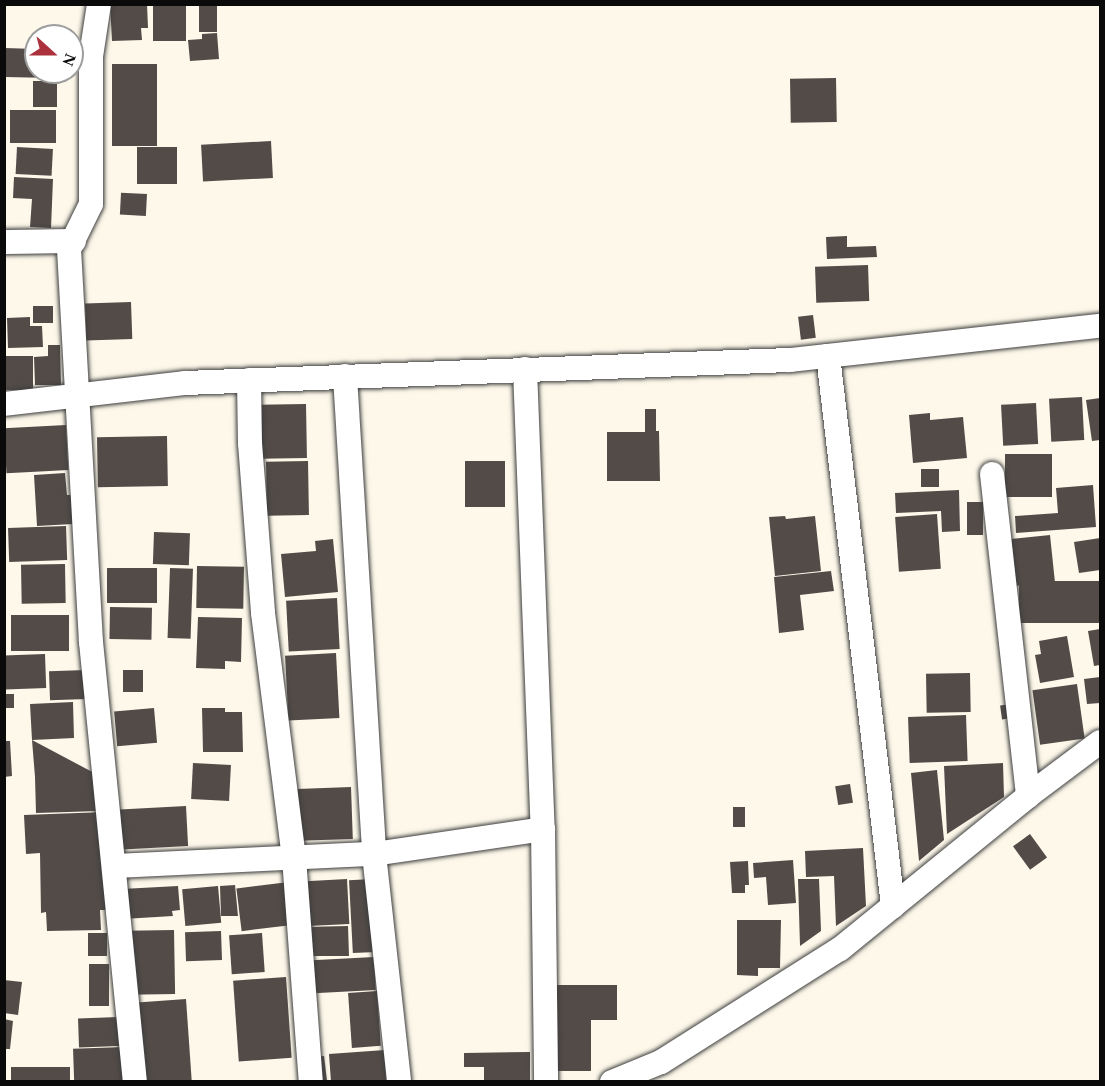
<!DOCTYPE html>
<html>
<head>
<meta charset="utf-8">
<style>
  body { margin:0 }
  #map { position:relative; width:1105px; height:1086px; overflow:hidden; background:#fdf8ea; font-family:"Times New Roman",serif }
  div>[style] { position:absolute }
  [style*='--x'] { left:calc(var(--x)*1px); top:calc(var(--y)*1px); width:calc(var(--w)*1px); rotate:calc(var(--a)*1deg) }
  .building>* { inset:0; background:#524b48; transform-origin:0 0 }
  .roads { filter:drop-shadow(0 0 2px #3d3d3d) drop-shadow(0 0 2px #3d3d3d) }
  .street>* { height:24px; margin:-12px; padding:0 12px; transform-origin:12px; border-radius:12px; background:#fff }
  span { translate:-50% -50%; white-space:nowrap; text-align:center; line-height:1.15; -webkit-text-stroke:6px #fff; paint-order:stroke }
  .frame { position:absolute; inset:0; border:6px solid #0a0a0a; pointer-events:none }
  .north { position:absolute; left:24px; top:24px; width:60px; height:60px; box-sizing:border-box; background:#fff; border:2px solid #9d9d9d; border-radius:50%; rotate:111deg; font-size:16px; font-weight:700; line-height:24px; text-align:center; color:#0a0a0a }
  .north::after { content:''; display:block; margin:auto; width:21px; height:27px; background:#ab323d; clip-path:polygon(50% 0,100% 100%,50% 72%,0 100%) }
</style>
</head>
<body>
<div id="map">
  <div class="building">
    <i style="clip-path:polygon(110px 4px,147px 4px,148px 28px,141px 28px,142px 40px,112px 41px)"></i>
    <i style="left:153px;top:4px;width:33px;height:37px"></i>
    <i style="left:199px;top:4px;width:18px;height:28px"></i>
    <i style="clip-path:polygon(217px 33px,219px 59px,190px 61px,188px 40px,202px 39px,202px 34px)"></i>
    <i style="clip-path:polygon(5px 48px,36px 49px,36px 72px,53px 72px,53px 78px,5px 77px)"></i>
    <i style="left:112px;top:64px;width:45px;height:82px"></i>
    <i style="left:836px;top:78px;width:44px;height:46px;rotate:89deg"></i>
    <i style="left:33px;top:81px;width:24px;height:26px"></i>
    <i style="left:10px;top:110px;width:46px;height:33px"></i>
    <i style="left:271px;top:141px;width:37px;height:70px;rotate:87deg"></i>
    <i style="left:17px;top:147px;width:36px;height:27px;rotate:3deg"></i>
    <i style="left:177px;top:147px;width:37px;height:40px;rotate:90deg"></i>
    <i style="clip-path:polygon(14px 177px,53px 179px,51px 228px,30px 227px,32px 199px,13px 198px)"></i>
    <i style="left:147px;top:194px;width:22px;height:26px;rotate:93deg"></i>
    <i style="clip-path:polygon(847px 236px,847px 247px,876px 246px,877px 257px,827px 259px,826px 237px)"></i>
    <i style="left:868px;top:265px;width:36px;height:53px;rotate:88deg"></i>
    <i style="left:131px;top:302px;width:37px;height:46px;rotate:88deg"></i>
    <i style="left:53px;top:306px;width:17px;height:20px;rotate:90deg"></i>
    <i style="left:813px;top:315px;width:23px;height:15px;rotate:83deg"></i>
    <i style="clip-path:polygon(30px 317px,30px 326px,42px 326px,43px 347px,8px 348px,7px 318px)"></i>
    <i style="clip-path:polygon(48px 345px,60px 345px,61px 385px,35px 385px,34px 357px,48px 356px)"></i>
    <i style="left:4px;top:356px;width:29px;height:34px"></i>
    <i style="left:1082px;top:397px;width:43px;height:33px;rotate:87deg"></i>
    <i style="clip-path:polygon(1100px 398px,1100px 440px,1092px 441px,1086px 400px)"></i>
    <i style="left:1036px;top:403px;width:41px;height:35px;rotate:87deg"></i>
    <i style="left:306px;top:404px;width:54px;height:47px;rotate:89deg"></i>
    <i style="clip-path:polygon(645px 409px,656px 409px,656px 431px,659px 431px,660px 481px,607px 481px,607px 432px,645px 432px)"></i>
    <i style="clip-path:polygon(930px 413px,930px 420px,963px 417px,967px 458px,913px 463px,909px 415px)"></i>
    <i style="left:66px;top:425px;width:45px;height:62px;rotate:87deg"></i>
    <i style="left:167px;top:436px;width:50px;height:70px;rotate:89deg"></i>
    <i style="left:1052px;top:454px;width:43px;height:47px;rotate:90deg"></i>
    <i style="left:308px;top:461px;width:54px;height:42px;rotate:89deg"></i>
    <i style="left:505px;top:461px;width:46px;height:40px;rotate:90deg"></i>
    <i style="left:921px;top:469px;width:18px;height:18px"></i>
    <i style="clip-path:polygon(65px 473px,67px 495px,71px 495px,73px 524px,37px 526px,34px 475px)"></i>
    <i style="clip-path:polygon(1093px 485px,1096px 527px,1016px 533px,1015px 516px,1058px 513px,1056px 488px)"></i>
    <i style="clip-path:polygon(959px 490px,960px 531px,942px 532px,941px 511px,896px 513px,895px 493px)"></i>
    <i style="left:967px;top:502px;width:16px;height:33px"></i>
    <i style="left:937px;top:514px;width:55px;height:42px;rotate:86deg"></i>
    <i style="clip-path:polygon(785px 516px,786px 519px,815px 516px,821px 571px,775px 576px,769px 517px)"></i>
    <i style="left:66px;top:526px;width:34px;height:58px;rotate:88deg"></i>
    <i style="left:154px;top:532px;width:36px;height:32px;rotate:2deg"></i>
    <i style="left:1050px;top:535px;width:47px;height:39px;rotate:84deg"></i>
    <i style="clip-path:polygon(1100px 538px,1100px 570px,1079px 573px,1074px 542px)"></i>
    <i style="clip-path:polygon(333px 539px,338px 592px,285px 597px,281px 554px,316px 551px,315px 541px)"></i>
    <i style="left:65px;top:564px;width:39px;height:44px;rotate:89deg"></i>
    <i style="left:197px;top:566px;width:47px;height:42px;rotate:1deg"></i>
    <i style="left:107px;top:568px;width:50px;height:35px"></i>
    <i style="left:170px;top:568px;width:23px;height:70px;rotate:2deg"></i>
    <i style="clip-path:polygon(831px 571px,834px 591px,800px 595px,804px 630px,779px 633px,774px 577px)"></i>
    <i style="left:1100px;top:581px;width:42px;height:81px;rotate:90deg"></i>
    <i style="left:337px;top:598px;width:51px;height:51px;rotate:87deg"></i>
    <i style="left:110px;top:607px;width:42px;height:32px;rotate:1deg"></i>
    <i style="left:11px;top:615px;width:58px;height:36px"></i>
    <i style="clip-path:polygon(198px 617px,242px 618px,241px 662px,225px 661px,225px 669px,196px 668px)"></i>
    <i style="clip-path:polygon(1100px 629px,1100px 665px,1094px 666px,1088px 631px)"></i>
    <i style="clip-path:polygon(1067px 636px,1074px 677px,1040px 683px,1035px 655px,1041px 654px,1039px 641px)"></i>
    <i style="left:336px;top:653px;width:65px;height:51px;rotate:87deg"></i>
    <i style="left:45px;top:654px;width:34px;height:41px;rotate:88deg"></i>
    <i style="left:86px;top:670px;width:29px;height:37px;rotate:88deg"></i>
    <i style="left:143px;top:670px;width:22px;height:20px;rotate:90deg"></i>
    <i style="left:970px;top:673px;width:39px;height:44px;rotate:89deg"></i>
    <i style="clip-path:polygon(1100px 677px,1100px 703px,1087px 704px,1084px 679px)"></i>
    <i style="left:1077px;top:684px;width:55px;height:45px;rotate:82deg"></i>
    <i style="left:4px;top:694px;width:10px;height:14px"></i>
    <i style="clip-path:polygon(73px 702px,74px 738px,32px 740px,98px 775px,99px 811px,36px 813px,35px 777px,32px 740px,30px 704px)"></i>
    <i style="left:1011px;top:704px;width:14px;height:11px;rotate:82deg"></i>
    <i style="left:154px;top:708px;width:35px;height:40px;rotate:85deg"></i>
    <i style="clip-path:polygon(202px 708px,225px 708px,225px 712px,242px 712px,243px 752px,203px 752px)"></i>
    <i style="left:966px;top:715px;width:46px;height:58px;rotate:88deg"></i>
    <i style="clip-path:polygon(4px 741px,10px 741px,12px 776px,4px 777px)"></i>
    <i style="left:193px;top:763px;width:38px;height:36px;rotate:3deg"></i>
    <i style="clip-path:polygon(1003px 763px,1004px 797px,947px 834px,944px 766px)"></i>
    <i style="clip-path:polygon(937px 770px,944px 840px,919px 861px,911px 773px)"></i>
    <i style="left:850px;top:784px;width:19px;height:15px;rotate:81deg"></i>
    <i style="left:351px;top:787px;width:52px;height:54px;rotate:88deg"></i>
    <i style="left:186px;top:806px;width:40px;height:66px;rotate:87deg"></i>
    <i style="left:733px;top:807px;width:12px;height:20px"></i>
    <i style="clip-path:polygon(105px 812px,110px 910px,100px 910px,101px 930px,47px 931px,46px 912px,41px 913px,40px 853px,26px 854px,24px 815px)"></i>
    <i style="left:1030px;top:834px;width:29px;height:21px;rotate:54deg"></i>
    <i style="clip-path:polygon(863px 848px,866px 906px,836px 926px,834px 876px,806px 877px,805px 851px)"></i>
    <i style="clip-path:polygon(793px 860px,796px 903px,768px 905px,766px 877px,754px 878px,753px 863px)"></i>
    <i style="clip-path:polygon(748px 861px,749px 885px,745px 885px,745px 893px,732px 893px,730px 862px)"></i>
    <i style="left:347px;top:879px;width:45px;height:46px;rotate:87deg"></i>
    <i style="left:372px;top:879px;width:73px;height:23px;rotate:87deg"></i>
    <i style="clip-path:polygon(798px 879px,819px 879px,821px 931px,800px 946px)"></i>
    <i style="left:289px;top:882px;width:43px;height:53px;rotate:83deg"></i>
    <i style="clip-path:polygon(235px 885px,238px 916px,221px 916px,220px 886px)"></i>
    <i style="clip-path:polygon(178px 886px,180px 910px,172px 911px,173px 916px,123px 919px,122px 889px)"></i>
    <i style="left:218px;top:886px;width:37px;height:36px;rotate:85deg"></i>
    <i style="clip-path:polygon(737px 920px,781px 920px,780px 968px,758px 968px,758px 976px,737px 975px)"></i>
    <i style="clip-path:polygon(348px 926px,349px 956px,312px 956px,302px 927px)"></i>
    <i style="left:174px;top:930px;width:64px;height:47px;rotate:89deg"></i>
    <i style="left:221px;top:931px;width:29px;height:36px;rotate:88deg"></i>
    <i style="left:88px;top:933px;width:19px;height:23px"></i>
    <i style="left:262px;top:933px;width:39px;height:33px;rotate:86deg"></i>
    <i style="left:374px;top:957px;width:33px;height:62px;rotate:87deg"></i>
    <i style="left:89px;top:964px;width:20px;height:42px"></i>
    <i style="left:286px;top:977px;width:81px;height:53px;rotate:86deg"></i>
    <i style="clip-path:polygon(4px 980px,22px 982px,18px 1015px,4px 1013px)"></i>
    <i style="clip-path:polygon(556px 985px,617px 985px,617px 1020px,591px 1020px,591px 1071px,556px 1071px)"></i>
    <i style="left:377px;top:991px;width:55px;height:29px;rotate:86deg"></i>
    <i style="left:186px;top:999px;width:83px;height:52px;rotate:86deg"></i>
    <i style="left:118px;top:1017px;width:29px;height:40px;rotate:88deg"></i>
    <i style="clip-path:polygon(4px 1019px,13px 1021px,10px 1049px,4px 1049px)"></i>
    <i style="left:124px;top:1047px;width:35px;height:51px;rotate:88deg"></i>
    <i style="clip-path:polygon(385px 1050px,386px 1082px,331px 1082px,329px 1054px)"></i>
    <i style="clip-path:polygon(530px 1052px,530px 1082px,484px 1082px,484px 1067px,464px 1067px,464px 1053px)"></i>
    <i style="left:324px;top:1056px;width:26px;height:9px;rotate:83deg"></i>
    <i style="left:11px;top:1067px;width:59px;height:15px"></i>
  </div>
  <div class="roads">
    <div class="street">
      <i style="--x:99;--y:4;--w:53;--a:98.7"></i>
      <i style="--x:91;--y:56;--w:148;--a:90"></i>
      <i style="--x:91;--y:204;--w:50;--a:116.1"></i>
      <i style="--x:69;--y:249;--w:394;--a:86.8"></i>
      <i style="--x:91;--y:642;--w:442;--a:84.3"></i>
      <i style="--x:4;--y:242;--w:70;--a:-0.8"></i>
      <i style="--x:828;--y:356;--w:554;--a:83.26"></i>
      <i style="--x:525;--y:369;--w:460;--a:87.8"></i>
      <i style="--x:543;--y:829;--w:253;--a:89.3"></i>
      <i style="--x:345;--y:376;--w:479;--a:86.5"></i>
      <i style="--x:374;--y:854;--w:229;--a:83.7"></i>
      <i style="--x:249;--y:380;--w:63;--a:89.1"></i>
      <i style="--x:250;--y:443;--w:170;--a:85.6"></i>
      <i style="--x:263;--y:613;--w:247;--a:82.8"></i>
      <i style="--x:294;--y:858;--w:225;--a:85.7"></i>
      <i style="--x:4;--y:404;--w:182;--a:-6.6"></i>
      <i style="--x:185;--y:383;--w:605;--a:-2.18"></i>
      <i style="--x:790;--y:360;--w:312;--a:-6.3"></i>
      <i style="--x:992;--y:474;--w:324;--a:83.6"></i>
      <i style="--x:115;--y:866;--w:259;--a:-2.7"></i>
      <i style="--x:374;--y:854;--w:171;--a:-8.4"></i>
      <i style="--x:612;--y:1082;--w:53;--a:-22.2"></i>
      <i style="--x:661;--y:1062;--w:212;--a:-32.3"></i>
      <i style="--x:840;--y:949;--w:242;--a:-39.1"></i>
      <i style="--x:1028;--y:796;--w:90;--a:-36.9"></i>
    </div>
  </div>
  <div class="frame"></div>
  <div class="north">N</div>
</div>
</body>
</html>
